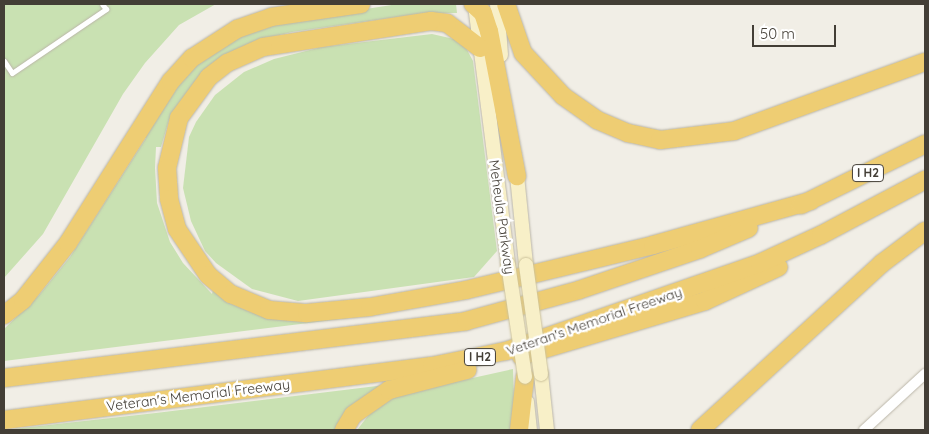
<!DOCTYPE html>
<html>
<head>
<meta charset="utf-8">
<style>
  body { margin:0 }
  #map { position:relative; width:929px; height:434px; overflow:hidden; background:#f1eee6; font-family:Quicksand,sans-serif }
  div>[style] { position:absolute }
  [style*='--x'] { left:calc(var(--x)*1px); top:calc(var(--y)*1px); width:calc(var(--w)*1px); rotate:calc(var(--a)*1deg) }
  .green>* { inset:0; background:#c9e1b2 }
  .roads { filter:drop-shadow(0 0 1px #bbb6a9) drop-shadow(0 0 1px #bbb6a9) }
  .service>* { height:5px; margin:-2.5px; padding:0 2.5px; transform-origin:2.5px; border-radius:2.5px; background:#fff }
  .minor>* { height:10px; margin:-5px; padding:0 5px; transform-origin:5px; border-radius:5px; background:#fff }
  .secondary>* { height:14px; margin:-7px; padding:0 7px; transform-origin:7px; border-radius:7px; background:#f8f0c8 }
  .motorway>* { height:18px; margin:-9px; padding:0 9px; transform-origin:9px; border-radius:9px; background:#eecd73 }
  .bridges { filter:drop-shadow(0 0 1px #ccc29a) drop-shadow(0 0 1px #ccc29a) }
  .secondary-bridge>* { height:14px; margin:-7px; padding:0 7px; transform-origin:7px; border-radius:7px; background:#f8f0c8 }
  span { translate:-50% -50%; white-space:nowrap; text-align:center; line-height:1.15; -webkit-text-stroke:5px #fff; paint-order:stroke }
  .shield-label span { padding:1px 4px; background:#fff; border:1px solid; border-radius:4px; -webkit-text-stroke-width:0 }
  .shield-label { font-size:12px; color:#433e36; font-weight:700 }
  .street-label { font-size:14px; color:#433e36 }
  .frame { position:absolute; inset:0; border:5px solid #433e36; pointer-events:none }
  .scale { position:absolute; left:752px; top:25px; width:84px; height:22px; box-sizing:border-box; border:2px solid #433e36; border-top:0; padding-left:6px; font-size:15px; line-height:18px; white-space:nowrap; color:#433e36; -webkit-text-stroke:4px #fff; paint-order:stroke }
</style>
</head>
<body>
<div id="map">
  <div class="green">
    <i style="clip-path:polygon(4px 4px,216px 4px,179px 25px,145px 63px,123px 94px,43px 234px,4px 278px)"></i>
    <i style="clip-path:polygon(398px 4px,456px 4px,457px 13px,425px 13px,292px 32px,259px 40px,180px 102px,169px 120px,161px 147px,156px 147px,155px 168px,157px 203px,170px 242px,183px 263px,212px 294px,213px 290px,236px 306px,256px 314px,381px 314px,4px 361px,4px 329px,40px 294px,70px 257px,146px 138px,143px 137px,170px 93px,201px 59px,257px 26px)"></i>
    <i style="clip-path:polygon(432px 34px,454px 39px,465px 46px,473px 61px,497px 251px,474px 277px,298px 301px,252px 289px,216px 263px,205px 251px,191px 221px,183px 188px,189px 137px,196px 122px,215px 95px,244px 72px,274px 59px,322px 47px)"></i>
    <i style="clip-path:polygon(513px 369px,515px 430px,357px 430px,371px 412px,400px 394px)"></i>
    <i style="clip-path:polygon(385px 385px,336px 430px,4px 430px,156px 413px)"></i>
  </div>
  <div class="roads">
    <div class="service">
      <i style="--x:4;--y:61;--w:14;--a:56"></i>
      <i style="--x:12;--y:73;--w:114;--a:-34.2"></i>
      <i style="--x:106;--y:9;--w:6;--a:-129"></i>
    </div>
    <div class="minor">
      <i style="--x:864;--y:430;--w:83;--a:-42.6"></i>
    </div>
    <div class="secondary">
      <i style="--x:497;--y:4;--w:51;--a:85.5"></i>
      <i style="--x:475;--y:5;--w:261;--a:82.7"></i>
      <i style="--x:516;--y:166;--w:100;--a:84.2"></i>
      <i style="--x:541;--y:374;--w:56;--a:83.9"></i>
      <i style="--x:527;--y:402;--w:28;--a:84"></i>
    </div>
    <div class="motorway">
      <i style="--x:473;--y:4;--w:13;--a:42"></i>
      <i style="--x:483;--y:13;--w:19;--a:72"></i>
      <i style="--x:489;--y:31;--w:148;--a:79.1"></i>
      <i style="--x:506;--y:4;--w:52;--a:70.9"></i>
      <i style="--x:523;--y:53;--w:59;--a:47.1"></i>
      <i style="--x:563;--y:96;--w:42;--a:35.2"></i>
      <i style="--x:597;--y:120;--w:34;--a:23"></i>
      <i style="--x:628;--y:133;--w:33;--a:12"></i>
      <i style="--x:660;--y:140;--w:75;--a:-6.9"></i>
      <i style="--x:734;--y:131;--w:203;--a:-19.9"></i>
      <i style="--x:480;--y:48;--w:41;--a:-142.9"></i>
      <i style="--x:447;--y:23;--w:16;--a:-173"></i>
      <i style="--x:431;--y:21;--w:170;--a:171.2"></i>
      <i style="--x:263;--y:47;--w:39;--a:156"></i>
      <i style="--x:227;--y:63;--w:23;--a:142"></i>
      <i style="--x:209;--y:77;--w:51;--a:126.2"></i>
      <i style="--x:179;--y:118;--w:51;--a:103.5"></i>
      <i style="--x:167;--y:168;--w:31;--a:86"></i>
      <i style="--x:169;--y:199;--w:31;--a:75"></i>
      <i style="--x:177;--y:229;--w:55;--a:56"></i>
      <i style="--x:208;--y:275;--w:30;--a:40"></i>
      <i style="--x:231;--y:294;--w:41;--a:22.8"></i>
      <i style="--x:269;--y:310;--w:38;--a:5"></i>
      <i style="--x:307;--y:313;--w:63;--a:-5.4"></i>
      <i style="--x:370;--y:307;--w:97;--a:-10"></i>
      <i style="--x:466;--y:290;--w:192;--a:-13.5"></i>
      <i style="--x:653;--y:245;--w:164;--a:-15.6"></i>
      <i style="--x:801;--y:205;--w:138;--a:-26.2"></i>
      <i style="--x:4;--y:315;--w:24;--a:-38"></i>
      <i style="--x:23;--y:300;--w:73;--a:-51.7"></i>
      <i style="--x:68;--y:243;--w:192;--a:-57.6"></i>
      <i style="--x:171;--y:81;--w:31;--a:-48"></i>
      <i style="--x:192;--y:58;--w:54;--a:-32.8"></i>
      <i style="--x:237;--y:29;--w:36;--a:-19"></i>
      <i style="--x:271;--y:17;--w:91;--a:-8.2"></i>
      <i style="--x:521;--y:356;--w:192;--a:-16.6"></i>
      <i style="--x:705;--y:301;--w:81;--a:-24.7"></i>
      <i style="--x:4;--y:378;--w:466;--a:-7"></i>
      <i style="--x:466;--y:321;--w:117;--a:-15.3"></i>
      <i style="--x:579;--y:290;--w:128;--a:-18.7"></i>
      <i style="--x:700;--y:249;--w:53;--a:-23.2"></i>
      <i style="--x:4;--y:420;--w:431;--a:-7.2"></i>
      <i style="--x:432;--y:366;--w:76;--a:-11.5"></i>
      <i style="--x:506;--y:351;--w:269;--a:-19.1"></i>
      <i style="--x:760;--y:263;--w:67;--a:-24.7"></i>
      <i style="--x:821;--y:235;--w:118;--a:-27.9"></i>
      <i style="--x:344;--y:430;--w:17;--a:-59"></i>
      <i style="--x:353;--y:415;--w:44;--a:-34.8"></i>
      <i style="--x:389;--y:390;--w:81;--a:-14.4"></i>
      <i style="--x:519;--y:430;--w:53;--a:-83.5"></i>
      <i style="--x:700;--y:430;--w:246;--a:-42.5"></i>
      <i style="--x:881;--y:264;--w:55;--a:-36.9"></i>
    </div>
  </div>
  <div class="bridges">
    <div class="secondary-bridge">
      <i style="--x:508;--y:264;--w:114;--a:81.4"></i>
      <i style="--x:526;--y:265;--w:110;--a:82.2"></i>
    </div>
  </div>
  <div class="shield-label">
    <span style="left:868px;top:173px">I H2</span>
    <span style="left:480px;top:357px">I H2</span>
  </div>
  <div class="street-label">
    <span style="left:502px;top:217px;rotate:82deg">Meheula Parkway</span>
    <span style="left:594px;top:321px;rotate:-19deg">Veteran's Memorial Freeway</span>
    <span style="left:198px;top:395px;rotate:-7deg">Veteran's Memorial Freeway</span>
  </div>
  <div class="frame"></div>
  <div class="scale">50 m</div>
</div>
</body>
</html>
